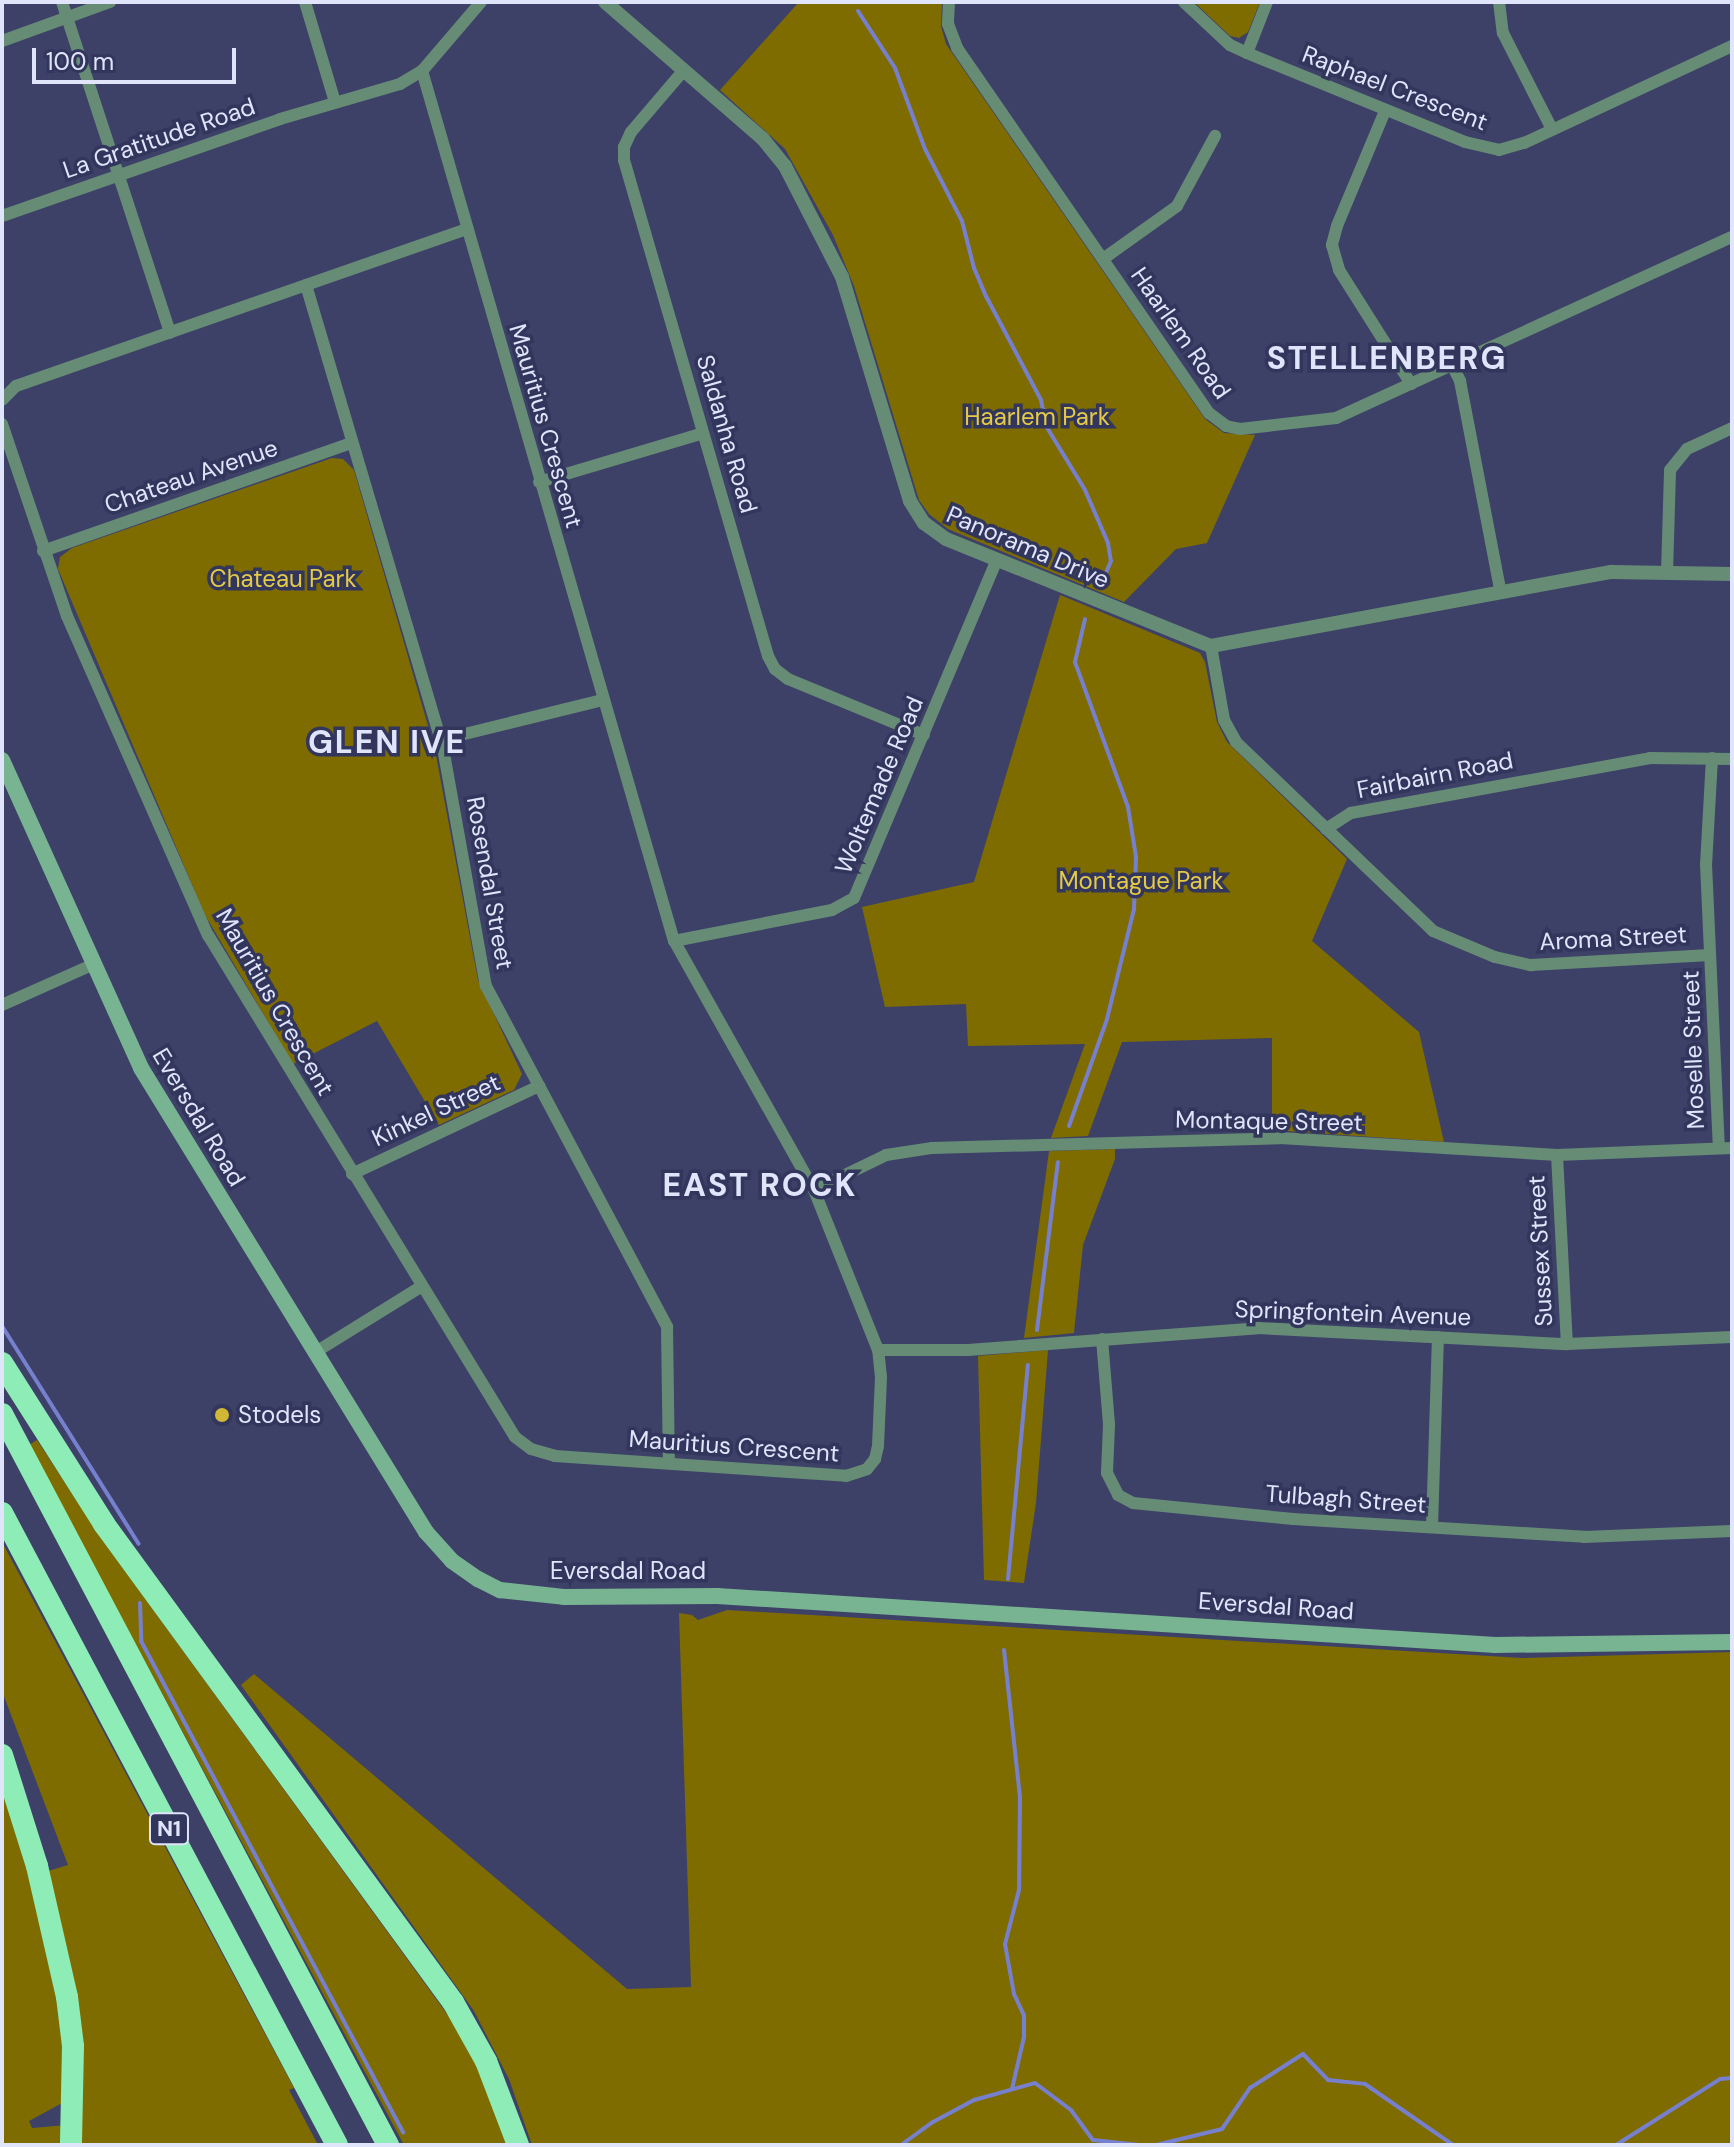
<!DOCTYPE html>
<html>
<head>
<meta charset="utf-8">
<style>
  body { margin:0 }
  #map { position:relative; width:1734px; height:2147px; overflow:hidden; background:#3d4167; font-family:"DM Sans",sans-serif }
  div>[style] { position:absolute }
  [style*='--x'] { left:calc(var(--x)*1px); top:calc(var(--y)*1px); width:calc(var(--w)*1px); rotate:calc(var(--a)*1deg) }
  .green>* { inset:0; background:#7e6c00 }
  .stream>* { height:4px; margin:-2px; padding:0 2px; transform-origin:2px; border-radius:2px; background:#7780ce }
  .minor>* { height:12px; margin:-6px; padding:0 6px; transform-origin:6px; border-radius:6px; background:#678c76 }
  .tertiary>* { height:14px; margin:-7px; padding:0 7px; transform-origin:7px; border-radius:7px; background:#678c76 }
  .secondary>* { height:16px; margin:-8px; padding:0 8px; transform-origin:8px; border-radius:8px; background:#78b491 }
  .motorway>* { height:22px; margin:-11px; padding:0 11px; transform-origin:11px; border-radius:11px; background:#8eedb7 }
  .dots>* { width:22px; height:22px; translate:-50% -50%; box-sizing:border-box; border:4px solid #32365c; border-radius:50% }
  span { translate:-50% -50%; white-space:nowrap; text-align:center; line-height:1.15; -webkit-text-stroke:7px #32365c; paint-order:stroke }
  .shield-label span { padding:2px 6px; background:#32365c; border:2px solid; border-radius:6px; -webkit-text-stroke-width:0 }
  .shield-label { font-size:22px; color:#e0e5fc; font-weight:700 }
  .street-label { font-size:24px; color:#e0e5fc }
  .park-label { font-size:24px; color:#e4ca47 }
  .poi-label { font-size:24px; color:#e0e5fc }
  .left { translate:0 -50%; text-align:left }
  .district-label { font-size:32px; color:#e0e5fc; font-weight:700; letter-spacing:2px }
  .frame { position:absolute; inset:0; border:4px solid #e0e5fc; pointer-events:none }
  .scale { position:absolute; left:32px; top:48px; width:204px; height:36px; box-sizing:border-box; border:4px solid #e0e5fc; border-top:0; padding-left:10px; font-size:24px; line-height:28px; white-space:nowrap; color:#e0e5fc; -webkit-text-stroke:6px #32365c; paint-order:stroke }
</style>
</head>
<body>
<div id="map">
  <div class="green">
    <i style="clip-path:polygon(799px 2px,942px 2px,941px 26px,946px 44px,1205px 419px,1224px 433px,1255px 435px,1207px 543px,1176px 549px,1124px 602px,948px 529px,929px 514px,919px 500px,854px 286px,833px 235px,785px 149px,720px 90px)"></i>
    <i style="clip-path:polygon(1194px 2px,1260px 2px,1248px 32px,1239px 38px,1230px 36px)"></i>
    <i style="clip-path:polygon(332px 458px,343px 459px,354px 470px,435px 750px,478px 980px,522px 1074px,514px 1090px,439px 1125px,377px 1021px,293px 1064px,205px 915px,58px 569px,60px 557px,72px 548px)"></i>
    <i style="clip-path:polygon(1060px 595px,1200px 653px,1205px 662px,1217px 722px,1227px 742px,1347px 859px,1312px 941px,1419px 1032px,1444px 1142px,1272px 1130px,1272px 1038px,1122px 1042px,1088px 1136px,1051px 1138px,1085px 1044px,968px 1046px,966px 1004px,885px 1007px,862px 907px,974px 882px)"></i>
    <i style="clip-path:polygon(1115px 1149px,1115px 1159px,1083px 1245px,1074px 1333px,1024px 1338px,1049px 1151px)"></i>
    <i style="clip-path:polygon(1048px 1350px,1036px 1503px,1024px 1583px,984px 1580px,978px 1356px)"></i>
    <i style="clip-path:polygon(37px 1440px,101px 1538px,455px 2025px,480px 2069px,509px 2145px,404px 2145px,29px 1445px)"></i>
    <i style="clip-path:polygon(2px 1542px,294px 2088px,289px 2090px,318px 2145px,2px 2145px,2px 1781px,29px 1873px,56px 1994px,63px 2044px,64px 2102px,29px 2121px,32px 2128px,79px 2124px,45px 1872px,68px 1865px,2px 1691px)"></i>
    <i style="clip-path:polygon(727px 1610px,1522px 1658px,1732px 1652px,1732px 2145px,532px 2145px,509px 2079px,474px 2011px,241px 1685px,254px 1674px,627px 1989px,691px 1987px,679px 1613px,692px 1615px,698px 1620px)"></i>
  </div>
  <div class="stream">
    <i style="--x:858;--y:11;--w:68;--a:57"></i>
    <i style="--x:895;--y:68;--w:86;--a:69.7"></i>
    <i style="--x:925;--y:149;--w:81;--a:62.8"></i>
    <i style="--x:962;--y:221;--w:49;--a:75.7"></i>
    <i style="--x:974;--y:268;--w:33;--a:67"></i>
    <i style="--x:987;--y:298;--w:115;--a:62.1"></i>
    <i style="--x:1041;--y:400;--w:26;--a:79"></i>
    <i style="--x:1046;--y:426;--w:75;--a:58.6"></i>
    <i style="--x:1085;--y:490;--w:58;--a:66.5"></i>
    <i style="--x:1108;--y:543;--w:18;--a:81"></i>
    <i style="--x:1111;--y:561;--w:21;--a:113"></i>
    <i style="--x:1069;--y:1126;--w:114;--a:-70.4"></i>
    <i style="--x:1107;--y:1019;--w:113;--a:-76.2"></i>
    <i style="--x:1134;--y:909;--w:52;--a:-87.8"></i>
    <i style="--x:1136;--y:857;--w:51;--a:-99.1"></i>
    <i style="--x:1128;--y:807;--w:154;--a:-110.1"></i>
    <i style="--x:1075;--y:662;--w:44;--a:-76.9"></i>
    <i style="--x:2;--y:1326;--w:257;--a:57.9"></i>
    <i style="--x:1037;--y:1330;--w:169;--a:-82.9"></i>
    <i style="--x:1008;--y:1579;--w:215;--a:-84.7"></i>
    <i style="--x:140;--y:1603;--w:38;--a:88"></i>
    <i style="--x:141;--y:1641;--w:557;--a:61.92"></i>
    <i style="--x:1004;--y:1650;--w:148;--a:83.8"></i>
    <i style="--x:1020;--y:1797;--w:93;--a:90.6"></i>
    <i style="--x:1019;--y:1890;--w:56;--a:104.5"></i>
    <i style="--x:1005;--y:1944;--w:51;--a:79.8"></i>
    <i style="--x:1014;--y:1994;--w:23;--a:65"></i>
    <i style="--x:1024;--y:2015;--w:22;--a:90"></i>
    <i style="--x:1024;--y:2037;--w:53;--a:103"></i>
    <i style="--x:901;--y:2145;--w:39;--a:-36"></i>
    <i style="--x:933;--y:2122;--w:47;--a:-28.2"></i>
    <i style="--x:974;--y:2100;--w:63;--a:-15.6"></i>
    <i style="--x:1035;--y:2083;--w:45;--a:36.9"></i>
    <i style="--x:1071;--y:2110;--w:37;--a:54"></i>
    <i style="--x:1093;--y:2140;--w:47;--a:6.1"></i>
    <i style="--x:1156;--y:2145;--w:68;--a:-13.6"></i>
    <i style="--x:1222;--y:2129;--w:50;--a:-55.7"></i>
    <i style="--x:1250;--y:2088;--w:63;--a:-32.7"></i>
    <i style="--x:1303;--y:2054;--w:36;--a:46"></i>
    <i style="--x:1328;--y:2080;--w:37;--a:6"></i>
    <i style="--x:1365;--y:2084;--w:107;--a:34.7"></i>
    <i style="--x:1616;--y:2145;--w:123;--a:-32.4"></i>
    <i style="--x:1720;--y:2079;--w:12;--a:-5"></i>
  </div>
  <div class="minor">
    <i style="--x:62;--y:2;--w:348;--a:71.9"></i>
    <i style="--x:305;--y:2;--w:104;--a:73.3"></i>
    <i style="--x:949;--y:2;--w:22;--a:93"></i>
    <i style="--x:948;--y:24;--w:26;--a:69"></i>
    <i style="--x:957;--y:48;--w:444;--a:55.4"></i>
    <i style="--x:1209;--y:413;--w:21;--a:37"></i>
    <i style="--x:1226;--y:426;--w:14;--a:12"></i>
    <i style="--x:1240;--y:429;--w:97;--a:-6.5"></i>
    <i style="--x:1336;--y:418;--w:435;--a:-24.6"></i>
    <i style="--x:1184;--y:2;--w:63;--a:43.1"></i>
    <i style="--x:1230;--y:45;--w:19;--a:25"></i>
    <i style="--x:1247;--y:53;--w:235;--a:22.2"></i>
    <i style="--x:1465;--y:142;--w:35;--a:13"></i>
    <i style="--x:1499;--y:150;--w:26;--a:-16"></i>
    <i style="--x:1524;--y:143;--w:230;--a:-25"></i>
    <i style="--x:1499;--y:2;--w:31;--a:83"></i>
    <i style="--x:1503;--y:33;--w:108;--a:63"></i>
    <i style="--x:2;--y:41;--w:115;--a:-19.9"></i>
    <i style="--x:1247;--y:53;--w:55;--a:-68.6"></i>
    <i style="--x:684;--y:70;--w:82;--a:130.5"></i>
    <i style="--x:631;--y:132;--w:17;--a:115"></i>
    <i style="--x:624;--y:147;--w:13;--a:90"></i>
    <i style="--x:624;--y:160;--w:516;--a:73.81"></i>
    <i style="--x:768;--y:656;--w:15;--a:62"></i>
    <i style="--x:775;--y:669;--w:16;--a:38"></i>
    <i style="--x:788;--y:679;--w:147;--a:22.4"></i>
    <i style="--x:1385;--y:111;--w:125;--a:112.7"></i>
    <i style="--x:1337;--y:226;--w:20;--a:105"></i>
    <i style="--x:1332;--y:245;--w:26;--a:74"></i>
    <i style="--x:1339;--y:270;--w:135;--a:57.7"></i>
    <i style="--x:2;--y:216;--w:294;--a:-19.2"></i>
    <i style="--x:280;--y:119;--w:125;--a:-16.3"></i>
    <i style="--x:400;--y:84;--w:26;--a:-31"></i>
    <i style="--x:422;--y:71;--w:91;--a:-49.5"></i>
    <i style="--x:1103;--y:259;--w:91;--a:-35.6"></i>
    <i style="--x:1177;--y:206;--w:80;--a:-61.5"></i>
    <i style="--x:306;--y:285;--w:483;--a:73.5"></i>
    <i style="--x:443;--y:748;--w:242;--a:79.8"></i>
    <i style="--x:486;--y:986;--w:386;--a:62"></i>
    <i style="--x:667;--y:1327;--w:136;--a:89.2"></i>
    <i style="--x:1452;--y:365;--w:18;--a:63"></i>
    <i style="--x:1460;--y:381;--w:216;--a:79.1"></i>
    <i style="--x:2;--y:400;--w:20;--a:-45"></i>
    <i style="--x:16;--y:386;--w:477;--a:-19.2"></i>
    <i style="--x:2;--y:424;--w:203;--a:71.3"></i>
    <i style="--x:67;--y:616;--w:349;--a:66.2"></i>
    <i style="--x:208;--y:935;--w:588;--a:58.55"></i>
    <i style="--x:515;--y:1437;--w:20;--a:37"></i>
    <i style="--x:531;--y:1449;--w:25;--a:16"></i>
    <i style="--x:555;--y:1456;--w:292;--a:3.9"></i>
    <i style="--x:846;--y:1476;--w:22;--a:-18"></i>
    <i style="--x:867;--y:1469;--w:13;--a:-51"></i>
    <i style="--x:875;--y:1459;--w:13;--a:-77"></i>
    <i style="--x:878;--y:1446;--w:69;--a:-87.5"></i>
    <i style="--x:881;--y:1377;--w:27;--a:-96"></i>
    <i style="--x:878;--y:1350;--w:172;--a:-111.8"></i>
    <i style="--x:814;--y:1190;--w:286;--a:-119.3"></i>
    <i style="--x:674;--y:941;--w:906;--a:-106.15"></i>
    <i style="--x:539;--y:482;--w:171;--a:-16.6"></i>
    <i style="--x:43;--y:551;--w:327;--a:-19.3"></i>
    <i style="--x:1667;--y:573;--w:103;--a:-88.3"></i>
    <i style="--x:1670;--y:470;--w:27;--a:-51"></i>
    <i style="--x:1687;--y:449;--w:50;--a:-25"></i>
    <i style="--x:1211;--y:646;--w:75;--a:80"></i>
    <i style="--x:1224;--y:720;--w:25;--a:61"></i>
    <i style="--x:1236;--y:742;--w:273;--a:43.8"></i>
    <i style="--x:1433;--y:931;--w:67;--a:22.8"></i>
    <i style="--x:1495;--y:957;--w:37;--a:13"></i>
    <i style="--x:1531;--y:965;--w:179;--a:-3.2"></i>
    <i style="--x:440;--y:740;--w:168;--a:-13.8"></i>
    <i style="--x:1712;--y:758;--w:106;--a:93.2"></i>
    <i style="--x:1706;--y:864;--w:284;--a:87.4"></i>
    <i style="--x:1326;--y:829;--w:30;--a:-33"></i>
    <i style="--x:1351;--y:813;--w:304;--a:-10.4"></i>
    <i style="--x:1650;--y:758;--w:82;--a:0.7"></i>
    <i style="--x:674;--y:941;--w:161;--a:-11.1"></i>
    <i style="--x:832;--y:910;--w:25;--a:-29"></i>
    <i style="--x:854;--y:898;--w:367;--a:-67.1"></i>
    <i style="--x:2;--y:1005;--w:98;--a:-24"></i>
    <i style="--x:1557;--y:1155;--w:189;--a:87"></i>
    <i style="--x:352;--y:1174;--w:207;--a:-25.2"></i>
    <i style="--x:814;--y:1190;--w:80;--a:-25.9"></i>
    <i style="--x:886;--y:1155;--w:47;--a:-8.7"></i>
    <i style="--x:932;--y:1148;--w:348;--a:-1.6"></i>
    <i style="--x:1280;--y:1138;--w:278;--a:3.5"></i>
    <i style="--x:1557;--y:1155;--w:175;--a:-2.3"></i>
    <i style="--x:1102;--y:1339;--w:86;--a:85.3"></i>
    <i style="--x:1109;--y:1425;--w:48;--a:92.4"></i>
    <i style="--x:1107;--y:1473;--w:25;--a:63"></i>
    <i style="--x:1118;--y:1495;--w:17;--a:28"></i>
    <i style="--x:1133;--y:1503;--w:161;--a:5.7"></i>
    <i style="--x:1293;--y:1519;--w:292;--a:3.5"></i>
    <i style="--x:1584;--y:1537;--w:148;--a:-2.3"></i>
    <i style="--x:878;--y:1350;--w:90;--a:0"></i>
    <i style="--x:968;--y:1350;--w:291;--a:-4.3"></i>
    <i style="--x:1258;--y:1328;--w:309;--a:3"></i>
    <i style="--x:1567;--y:1344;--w:165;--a:-2.4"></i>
    <i style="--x:314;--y:1353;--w:127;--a:-31.8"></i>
    <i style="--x:1432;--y:1527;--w:190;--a:-88.2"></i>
  </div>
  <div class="tertiary">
    <i style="--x:605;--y:2;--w:209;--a:40.9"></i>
    <i style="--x:763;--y:139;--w:35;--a:51"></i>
    <i style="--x:785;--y:166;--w:125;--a:62.8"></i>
    <i style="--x:842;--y:277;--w:234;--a:73.1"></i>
    <i style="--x:910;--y:501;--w:26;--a:58"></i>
    <i style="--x:924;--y:523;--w:27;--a:36"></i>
    <i style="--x:946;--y:539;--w:286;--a:22"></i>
    <i style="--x:1211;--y:646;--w:407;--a:-10.5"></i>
    <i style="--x:1611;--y:572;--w:121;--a:0.9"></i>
  </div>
  <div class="secondary">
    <i style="--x:2;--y:760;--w:338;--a:65.7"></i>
    <i style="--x:141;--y:1068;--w:545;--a:58.44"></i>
    <i style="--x:426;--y:1532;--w:39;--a:48"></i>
    <i style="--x:452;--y:1561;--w:32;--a:35"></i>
    <i style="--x:478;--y:1579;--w:25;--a:27"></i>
    <i style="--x:500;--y:1590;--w:64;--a:6.2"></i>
    <i style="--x:564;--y:1597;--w:153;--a:-0.4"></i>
    <i style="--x:717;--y:1596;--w:780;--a:3.6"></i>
    <i style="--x:1495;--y:1645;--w:237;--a:-0.7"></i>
  </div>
  <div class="motorway">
    <i style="--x:2;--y:1363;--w:191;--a:57.6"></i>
    <i style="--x:104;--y:1524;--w:592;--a:53.87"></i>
    <i style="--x:453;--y:2002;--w:68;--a:60.8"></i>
    <i style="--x:486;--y:2061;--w:90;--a:69.1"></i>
    <i style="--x:2;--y:1414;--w:827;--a:62.16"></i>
    <i style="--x:2;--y:1513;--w:715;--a:62.07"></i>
    <i style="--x:2;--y:1755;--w:116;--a:72.5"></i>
    <i style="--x:37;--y:1866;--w:134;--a:77.1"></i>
    <i style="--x:67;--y:1997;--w:49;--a:83"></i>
    <i style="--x:73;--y:2046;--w:99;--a:91.2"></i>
  </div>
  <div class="dots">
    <i style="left:222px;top:1415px;background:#d0b736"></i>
  </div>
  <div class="shield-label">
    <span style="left:169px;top:1829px">N1</span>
  </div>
  <div class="street-label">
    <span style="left:1395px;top:88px;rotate:21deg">Raphael Crescent</span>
    <span style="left:159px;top:138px;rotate:-19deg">La Gratitude Road</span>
    <span style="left:1181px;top:333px;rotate:55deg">Haarlem Road</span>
    <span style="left:546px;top:426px;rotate:74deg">Mauritius Crescent</span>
    <span style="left:727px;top:434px;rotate:74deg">Saldanha Road</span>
    <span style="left:191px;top:476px;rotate:-19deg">Chateau Avenue</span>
    <span style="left:1028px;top:547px;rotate:23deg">Panorama Drive</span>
    <span style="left:1435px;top:775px;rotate:-11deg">Fairbairn Road</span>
    <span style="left:879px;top:785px;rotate:-67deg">Woltemade Road</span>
    <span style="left:490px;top:883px;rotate:80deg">Rosendal Street</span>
    <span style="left:1613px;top:938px;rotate:-3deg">Aroma Street</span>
    <span style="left:275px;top:1002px;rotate:60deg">Mauritius Crescent</span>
    <span style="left:1693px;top:1050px;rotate:-92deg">Moselle Street</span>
    <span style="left:436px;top:1110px;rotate:-25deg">Kinkel Street</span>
    <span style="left:199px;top:1117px;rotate:59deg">Eversdal Road</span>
    <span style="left:1269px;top:1121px;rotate:1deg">Montaque Street</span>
    <span style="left:1540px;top:1251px;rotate:-93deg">Sussex Street</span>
    <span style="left:1353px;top:1313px;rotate:2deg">Springfontein Avenue</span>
    <span style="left:734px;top:1446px;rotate:4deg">Mauritius Crescent</span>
    <span style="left:1346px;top:1499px;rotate:4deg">Tulbagh Street</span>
    <span style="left:628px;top:1571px">Eversdal Road</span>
    <span style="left:1276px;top:1606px;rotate:4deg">Eversdal Road</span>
  </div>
  <div class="park-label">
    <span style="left:1037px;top:417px">Haarlem Park</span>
    <span style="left:283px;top:579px">Chateau Park</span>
    <span style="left:1141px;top:881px">Montague Park</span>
  </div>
  <div class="poi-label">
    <span class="left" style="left:238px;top:1415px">Stodels</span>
  </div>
  <div class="district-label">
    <span style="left:1387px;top:358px">STELLENBERG</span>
    <span style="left:387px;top:742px">GLEN IVE</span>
    <span style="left:760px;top:1185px">EAST ROCK</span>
  </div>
  <div class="frame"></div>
  <div class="scale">100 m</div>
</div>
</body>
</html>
